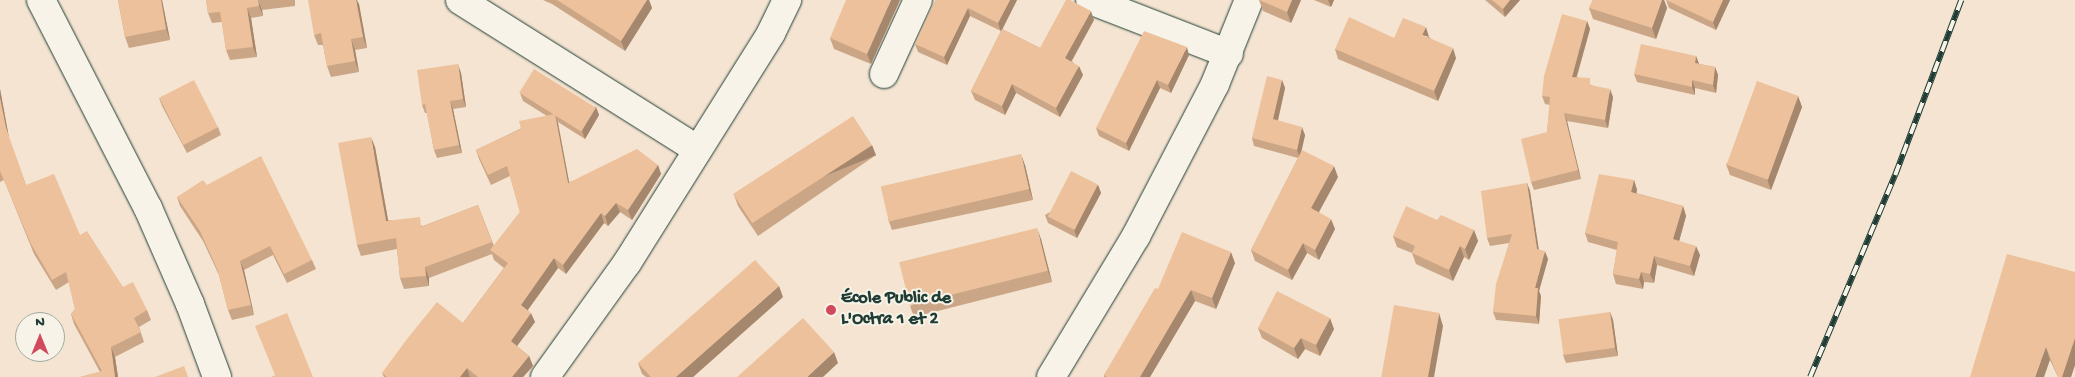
<!DOCTYPE html>
<html>
<head>
<meta charset="utf-8">
<style>
  body { margin:0 }
  #map { position:relative; width:2075px; height:377px; overflow:hidden; background:#f4e4d1; font-family:"Gochi Hand",sans-serif }
  div>[style] { position:absolute }
  [style*='--x'] { left:calc(var(--x)*1px); top:calc(var(--y)*1px); width:calc(var(--w)*1px); rotate:calc(var(--a)*1deg) }
  .roads { filter:drop-shadow(0 0 1px #1f3d34) drop-shadow(0 0 1px #1f3d34) }
  .minor>* { height:28px; margin:-14px; padding:0 14px; transform-origin:14px; border-radius:14px; background:#f7f3e8 }
  .rail>* { height:5.5px; margin-top:-2.75px; transform-origin:0; background:repeating-linear-gradient(90deg,#f7f3e8 0 11px,#1f3d34 0 22px); box-sizing:border-box; border-block:1px solid #1f3d34 }
  .wall>* { inset:0; background:#cba686 }
  .shaded-wall>* { inset:0; background:#a5876d; transform-origin:0 0 }
  .building>* { inset:0; background:#ecc19c; transform-origin:0 0 }
  .dots>* { width:14px; height:14px; translate:-50% -50%; box-sizing:border-box; border:2px solid #f7f3e8; border-radius:50% }
  span { translate:-50% -50%; white-space:nowrap; text-align:center; line-height:1.15; -webkit-text-stroke:4px #f7f3e8; paint-order:stroke }
  .poi-label { font-size:18px; color:#1f3d34; font-weight:700 }
  .left { translate:0 -50%; text-align:left }
  .north { position:absolute; left:15px; top:312px; width:50px; height:50px; box-sizing:border-box; background:#f7f3e8; border:1px solid #a1aaa0; border-radius:50%; rotate:0deg; font-size:14px; font-weight:700; line-height:20px; text-align:center; color:#1f3d34 }
  .north::after { content:''; display:block; margin:auto; width:18px; height:22px; background:#d1495b; clip-path:polygon(50% 0,100% 100%,50% 72%,0 100%) }
</style>
</head>
<body>
<div id="map">
  <div class="roads">
    <div class="minor">
      <i style="--x:41;--y:0;--w:234;--a:62.8"></i>
      <i style="--x:148;--y:208;--w:105;--a:66.4"></i>
      <i style="--x:190;--y:304;--w:78;--a:69.7"></i>
      <i style="--x:460;--y:0;--w:281;--a:32.2"></i>
      <i style="--x:1090;--y:0;--w:149;--a:21.2"></i>
      <i style="--x:884;--y:74;--w:81;--a:-65.3"></i>
      <i style="--x:545;--y:377;--w:140;--a:-54.3"></i>
      <i style="--x:627;--y:263;--w:271;--a:-57.9"></i>
      <i style="--x:771;--y:33;--w:37;--a:-64"></i>
      <i style="--x:1051;--y:377;--w:165;--a:-58.9"></i>
      <i style="--x:1136;--y:236;--w:171;--a:-62.5"></i>
      <i style="--x:1215;--y:84;--w:91;--a:-68"></i>
    </div>
  </div>
  <div class="rail">
    <i style="--x:1810;--y:377;--w:219;--a:-67.2"></i>
    <i style="--x:1895;--y:175;--w:187;--a:-69.3"></i>
  </div>
  <div class="wall">
    <i style="clip-path:polygon(118px 0,162px 0,170px 40px,129px 48px,125px 37px)"></i>
    <i style="clip-path:polygon(206px 0,295px 0,295px 6px,262px 10px,263px 16px,251px 18px,257px 57px,230px 60px,226px 50px,222px 22px,212px 23px,208px 13px)"></i>
    <i style="clip-path:polygon(543px 0,649px 0,652px 8px,625px 51px,552px 4px)"></i>
    <i style="clip-path:polygon(900px 0,871px 64px,834px 49px,830px 38px)"></i>
    <i style="clip-path:polygon(936px 0,1017px 0,1002px 29px,1040px 48px,1094px 20px,1072px 61px,1083px 75px,1060px 117px,1016px 93px,1005px 115px,975px 100px,971px 91px,1001px 31px,970px 16px,947px 65px,918px 52px,915px 44px)"></i>
    <i style="clip-path:polygon(1259px 0,1301px 0,1291px 23px,1263px 11px)"></i>
    <i style="clip-path:polygon(1314px 0,1334px 0,1331px 7px)"></i>
    <i style="clip-path:polygon(1485px 0,1520px 0,1505px 17px)"></i>
    <i style="clip-path:polygon(1593px 0,1664px 0,1667px 8px,1656px 39px,1593px 19px,1589px 8px)"></i>
    <i style="clip-path:polygon(1666px 0,1730px 0,1716px 30px,1669px 8px)"></i>
    <i style="clip-path:polygon(359px 4px,367px 48px,355px 50px,359px 72px,331px 77px,327px 66px,323px 45px,318px 45px,314px 35px)"></i>
    <i style="clip-path:polygon(1587px 21px,1590px 29px,1577px 77px,1613px 97px,1608px 128px,1567px 121px,1581px 179px,1534px 190px,1531px 182px,1547px 132px,1550px 105px,1545px 104px,1542px 96px)"></i>
    <i style="clip-path:polygon(1429px 37px,1456px 58px,1438px 101px,1338px 59px,1335px 49px,1394px 38px)"></i>
    <i style="clip-path:polygon(1189px 55px,1171px 93px,1160px 88px,1129px 151px,1099px 136px,1096px 128px)"></i>
    <i style="clip-path:polygon(1696px 56px,1699px 64px,1715px 67px,1718px 75px,1716px 93px,1695px 88px,1695px 95px,1637px 82px,1634px 74px)"></i>
    <i style="clip-path:polygon(461px 73px,466px 107px,453px 109px,462px 153px,437px 158px,434px 150px,427px 113px,425px 113px,422px 105px)"></i>
    <i style="clip-path:polygon(1282px 80px,1285px 88px,1278px 121px,1305px 135px,1301px 152px,1338px 177px,1319px 212px,1335px 229px,1319px 260px,1307px 253px,1292px 280px,1255px 261px,1251px 250px,1298px 158px,1254px 146px,1252px 138px)"></i>
    <i style="clip-path:polygon(0 89px,9px 138px,26px 185px,80px 235px,123px 287px,147px 310px,151px 320px,139px 327px,144px 342px,115px 357px,118px 377px,80px 377px,100px 372px,74px 324px,71px 314px,75px 309px,69px 282px,56px 290px,34px 254px,4px 180px,0 182px)"></i>
    <i style="clip-path:polygon(520px 93px,596px 107px,599px 115px,585px 139px,558px 122px,569px 182px,658px 165px,661px 174px,632px 220px,620px 212px,608px 226px,604px 223px,566px 274px,558px 268px,528px 310px,535px 322px,517px 346px,529px 356px,533px 366px,523px 377px,384px 377px,382px 373px,463px 323px,504px 268px,494px 260px,492px 254px,429px 278px,429px 286px,404px 289px,400px 278px,397px 249px,361px 256px,357px 245px,375px 147px,388px 220px,423px 226px,478px 205px,494px 246px,520px 212px,510px 176px,491px 185px,479px 159px,476px 150px,547px 116px,523px 101px)"></i>
    <i style="clip-path:polygon(1798px 96px,1802px 107px,1771px 190px,1730px 175px,1726px 164px)"></i>
    <i style="clip-path:polygon(159px 98px,218px 127px,221px 135px,187px 153px,162px 106px)"></i>
    <i style="clip-path:polygon(876px 155px,758px 236px,738px 206px,734px 195px)"></i>
    <i style="clip-path:polygon(1025px 165px,1033px 200px,892px 230px,888px 219px)"></i>
    <i style="clip-path:polygon(1634px 180px,1637px 190px,1636px 193px,1683px 206px,1686px 216px,1679px 241px,1700px 255px,1694px 276px,1657px 265px,1654px 283px,1644px 282px,1643px 289px,1616px 284px,1613px 274px,1617px 250px,1588px 242px,1585px 233px)"></i>
    <i style="clip-path:polygon(1527px 183px,1530px 191px,1538px 249px,1548px 259px,1539px 291px,1541px 296px,1539px 324px,1496px 320px,1493px 312px,1509px 243px,1490px 246px,1487px 238px)"></i>
    <i style="clip-path:polygon(207px 185px,312px 260px,316px 269px,287px 283px,273px 255px,244px 270px,254px 315px,232px 320px,228px 310px,219px 275px,203px 241px,180px 206px,177px 197px)"></i>
    <i style="clip-path:polygon(1098px 185px,1101px 193px,1077px 238px,1048px 223px,1045px 215px)"></i>
    <i style="clip-path:polygon(1437px 220px,1474px 230px,1478px 241px,1469px 260px,1464px 257px,1453px 281px,1416px 264px,1412px 253px,1397px 247px,1393px 236px)"></i>
    <i style="clip-path:polygon(1041px 239px,1052px 282px,914px 317px,910px 306px)"></i>
    <i style="clip-path:polygon(1235px 263px,1216px 309px,1195px 301px,1150px 377px,1104px 377px,1104px 375px,1158px 289px)"></i>
    <i style="clip-path:polygon(2075px 272px,2075px 365px,2071px 377px,2058px 377px,2050px 360px,1970px 377px)"></i>
    <i style="clip-path:polygon(783px 297px,693px 377px,646px 377px,642px 374px,638px 363px)"></i>
    <i style="clip-path:polygon(1610px 312px,1613px 320px,1618px 356px,1566px 363px,1563px 355px)"></i>
    <i style="clip-path:polygon(1258px 328px,1334px 329px,1320px 356px,1305px 349px,1298px 359px,1262px 338px)"></i>
  </div>
  <div class="shaded-wall">
    <i style="clip-path:polygon(161px 0,162px 0,170px 40px,166px 29px)"></i>
    <i style="clip-path:polygon(258px 0,262px 10px,263px 16px,259px 6px)"></i>
    <i style="clip-path:polygon(356px 0,357px 0,359px 4px,367px 48px,363px 37px)"></i>
    <i style="clip-path:polygon(647px 0,649px 0,652px 8px,625px 51px,621px 41px)"></i>
    <i style="clip-path:polygon(891px 0,900px 0,871px 64px,867px 54px)"></i>
    <i style="clip-path:polygon(1010px 0,1017px 0,1001px 32px,998px 23px)"></i>
    <i style="clip-path:polygon(1292px 0,1301px 0,1291px 23px,1287px 12px)"></i>
    <i style="clip-path:polygon(1328px 0,1334px 0,1331px 7px)"></i>
    <i style="clip-path:polygon(1510px 0,1520px 0,1505px 17px,1503px 9px)"></i>
    <i style="clip-path:polygon(1662px 0,1664px 0,1667px 8px,1656px 39px,1652px 28px)"></i>
    <i style="clip-path:polygon(1723px 0,1730px 0,1716px 30px,1713px 22px)"></i>
    <i style="clip-path:polygon(247px 8px,251px 18px,257px 57px,253px 47px)"></i>
    <i style="clip-path:polygon(968px 8px,970px 16px,947px 65px,944px 57px)"></i>
    <i style="clip-path:polygon(1091px 11px,1094px 20px,1068px 67px,1065px 58px)"></i>
    <i style="clip-path:polygon(1587px 21px,1590px 29px,1574px 85px,1572px 77px)"></i>
    <i style="clip-path:polygon(1426px 27px,1429px 37px,1422px 35px)"></i>
    <i style="clip-path:polygon(351px 39px,355px 50px,359px 72px,355px 61px)"></i>
    <i style="clip-path:polygon(1187px 47px,1189px 55px,1171px 93px,1168px 85px)"></i>
    <i style="clip-path:polygon(1453px 48px,1456px 58px,1438px 101px,1434px 91px)"></i>
    <i style="clip-path:polygon(1696px 56px,1699px 64px,1695px 63px)"></i>
    <i style="clip-path:polygon(458px 64px,461px 73px,466px 107px,463px 99px)"></i>
    <i style="clip-path:polygon(1079px 66px,1083px 75px,1060px 117px,1056px 108px)"></i>
    <i style="clip-path:polygon(1715px 67px,1718px 75px,1716px 93px,1713px 85px)"></i>
    <i style="clip-path:polygon(1157px 80px,1160px 88px,1129px 151px,1126px 143px)"></i>
    <i style="clip-path:polygon(1282px 80px,1285px 88px,1276px 128px,1273px 119px)"></i>
    <i style="clip-path:polygon(1692px 80px,1695px 88px,1695px 95px,1692px 87px)"></i>
    <i style="clip-path:polygon(1012px 84px,1016px 93px,1005px 115px,1002px 106px)"></i>
    <i style="clip-path:polygon(0 89px,9px 138px,6px 128px,0 98px)"></i>
    <i style="clip-path:polygon(1610px 89px,1613px 97px,1608px 128px,1605px 120px)"></i>
    <i style="clip-path:polygon(1798px 96px,1802px 107px,1771px 190px,1767px 179px)"></i>
    <i style="clip-path:polygon(450px 101px,453px 109px,462px 153px,459px 145px)"></i>
    <i style="clip-path:polygon(596px 107px,599px 115px,585px 139px,582px 131px)"></i>
    <i style="clip-path:polygon(1564px 113px,1567px 121px,1581px 179px,1578px 170px)"></i>
    <i style="clip-path:polygon(555px 114px,558px 124px,571px 192px,568px 183px)"></i>
    <i style="clip-path:polygon(1302px 127px,1305px 135px,1300px 158px,1297px 150px)"></i>
    <i style="clip-path:polygon(371px 137px,375px 147px,390px 231px,386px 221px)"></i>
    <i style="left:872px;top:145px;width:11px;height:143px;rotate:68deg"></i>
    <i style="clip-path:polygon(1021px 154px,1025px 165px,1033px 200px,1029px 189px)"></i>
    <i style="clip-path:polygon(658px 165px,661px 174px,632px 220px,628px 210px)"></i>
    <i style="clip-path:polygon(1334px 166px,1338px 177px,1315px 219px,1311px 208px)"></i>
    <i style="clip-path:polygon(1634px 180px,1637px 190px,1635px 201px,1631px 192px)"></i>
    <i style="clip-path:polygon(1527px 183px,1530px 191px,1540px 257px,1537px 249px)"></i>
    <i style="clip-path:polygon(1098px 185px,1101px 193px,1077px 238px,1074px 230px)"></i>
    <i style="clip-path:polygon(616px 203px,620px 212px,608px 226px,605px 216px)"></i>
    <i style="clip-path:polygon(1683px 206px,1686px 216px,1677px 249px,1673px 239px)"></i>
    <i style="clip-path:polygon(601px 213px,604px 223px,566px 274px,563px 265px)"></i>
    <i style="clip-path:polygon(1331px 219px,1335px 229px,1319px 260px,1315px 250px)"></i>
    <i style="clip-path:polygon(1037px 228px,1041px 239px,1052px 282px,1048px 271px)"></i>
    <i style="clip-path:polygon(1474px 230px,1478px 241px,1469px 260px,1465px 249px)"></i>
    <i style="clip-path:polygon(1303px 243px,1307px 253px,1292px 280px,1288px 270px)"></i>
    <i style="clip-path:polygon(1460px 246px,1464px 257px,1453px 281px,1449px 270px)"></i>
    <i style="clip-path:polygon(1696px 246px,1700px 255px,1694px 276px,1690px 266px)"></i>
    <i style="clip-path:polygon(1545px 251px,1548px 259px,1539px 291px,1541px 296px,1539px 324px,1536px 316px,1535px 288px)"></i>
    <i style="clip-path:polygon(1231px 252px,1235px 263px,1216px 309px,1212px 298px)"></i>
    <i style="clip-path:polygon(1654px 256px,1657px 265px,1654px 283px,1650px 274px)"></i>
    <i style="clip-path:polygon(554px 258px,558px 268px,524px 315px,521px 305px)"></i>
    <i style="clip-path:polygon(240px 261px,244px 270px,254px 315px,251px 305px)"></i>
    <i style="clip-path:polygon(425px 267px,429px 278px,429px 286px,426px 276px)"></i>
    <i style="clip-path:polygon(1641px 272px,1644px 282px,1643px 289px,1639px 279px)"></i>
    <i style="clip-path:polygon(779px 286px,783px 297px,693px 377px,676px 377px)"></i>
    <i style="clip-path:polygon(1191px 290px,1195px 301px,1150px 377px,1140px 377px)"></i>
    <i style="clip-path:polygon(1610px 312px,1613px 320px,1618px 356px,1615px 348px)"></i>
    <i style="clip-path:polygon(531px 313px,535px 322px,514px 350px,511px 341px)"></i>
    <i style="clip-path:polygon(1439px 313px,1443px 326px,1434px 377px,1427px 377px)"></i>
    <i style="clip-path:polygon(1330px 318px,1334px 329px,1320px 356px,1316px 345px)"></i>
    <i style="clip-path:polygon(1301px 338px,1305px 349px,1298px 359px,1294px 348px)"></i>
    <i style="clip-path:polygon(2075px 338px,2075px 365px,2071px 377px,2062px 377px)"></i>
    <i style="clip-path:polygon(111px 347px,115px 357px,118px 377px,115px 377px)"></i>
    <i style="clip-path:polygon(2046px 347px,2050px 360px,2044px 377px,2035px 377px)"></i>
    <i style="clip-path:polygon(834px 352px,838px 363px,823px 377px,807px 377px)"></i>
    <i style="clip-path:polygon(529px 356px,533px 366px,523px 377px,512px 377px)"></i>
    <i style="clip-path:polygon(467px 368px,470px 377px,460px 377px)"></i>
  </div>
  <div class="building">
    <i style="clip-path:polygon(118px 0,161px 0,166px 29px,125px 37px)"></i>
    <i style="clip-path:polygon(206px 0,259px 0,258px 0,259px 6px,247px 8px,253px 47px,226px 50px,220px 12px,208px 13px)"></i>
    <i style="clip-path:polygon(308px 0,356px 0,363px 37px,351px 39px,355px 61px,327px 66px,321px 33px,314px 35px)"></i>
    <i style="clip-path:polygon(557px 0,647px 0,621px 41px)"></i>
    <i style="clip-path:polygon(846px 0,891px 0,867px 54px,830px 38px)"></i>
    <i style="clip-path:polygon(936px 0,1010px 0,998px 23px,968px 8px,944px 57px,915px 44px)"></i>
    <i style="clip-path:polygon(1066px 0,1070px 0,1091px 11px,1065px 58px,1079px 66px,1056px 108px,1012px 84px,1002px 106px,971px 91px,1002px 29px,1040px 48px)"></i>
    <i style="clip-path:polygon(1259px 0,1292px 0,1287px 12px)"></i>
    <i style="clip-path:polygon(1492px 0,1510px 0,1503px 9px)"></i>
    <i style="clip-path:polygon(1593px 0,1662px 0,1652px 28px,1589px 8px)"></i>
    <i style="clip-path:polygon(1666px 0,1723px 0,1713px 22px)"></i>
    <i style="clip-path:polygon(1562px 14px,1587px 21px,1572px 77px,1590px 78px,1590px 85px,1610px 89px,1605px 120px,1564px 113px,1578px 170px,1531px 182px,1521px 139px,1547px 132px,1550px 97px,1542px 96px,1544px 76px)"></i>
    <i style="clip-path:polygon(1349px 17px,1394px 38px,1403px 18px,1426px 27px,1422px 35px,1453px 48px,1434px 91px,1335px 49px)"></i>
    <i style="clip-path:polygon(1144px 31px,1187px 47px,1168px 85px,1157px 80px,1126px 143px,1096px 128px)"></i>
    <i style="clip-path:polygon(1641px 44px,1696px 56px,1695px 63px,1715px 67px,1713px 85px,1692px 80px,1692px 87px,1634px 74px)"></i>
    <i style="clip-path:polygon(458px 64px,463px 99px,450px 101px,459px 145px,434px 150px,425px 104px,422px 105px,417px 70px)"></i>
    <i style="left:534px;top:69px;width:73px;height:28px;rotate:32deg"></i>
    <i style="clip-path:polygon(1267px 76px,1282px 80px,1273px 119px,1302px 127px,1297px 150px,1252px 138px)"></i>
    <i style="left:194px;top:80px;width:53px;height:39px;rotate:63deg"></i>
    <i style="left:1757px;top:81px;width:44px;height:89px;rotate:20deg"></i>
    <i style="clip-path:polygon(0 98px,6px 128px,26px 185px,54px 174px,80px 235px,87px 231px,123px 287px,133px 282px,147px 310px,134px 318px,141px 332px,111px 347px,115px 377px,80px 377px,102px 371px,71px 314px,75px 309px,66px 272px,52px 280px,31px 244px,0 171px)"></i>
    <i style="clip-path:polygon(555px 114px,568px 183px,637px 149px,658px 165px,628px 210px,616px 203px,605px 216px,601px 213px,563px 265px,554px 258px,521px 305px,531px 313px,511px 341px,529px 356px,512px 377px,478px 377px,467px 368px,460px 377px,387px 377px,382px 373px,407px 339px,437px 302px,463px 323px,508px 263px,490px 250px,520px 212px,507px 166px,488px 175px,476px 150px,521px 129px,519px 121px)"></i>
    <i style="left:853px;top:116px;width:35px;height:143px;rotate:57deg"></i>
    <i style="clip-path:polygon(371px 137px,386px 221px,420px 217px,421px 227px,478px 205px,492px 242px,425px 267px,426px 276px,400px 278px,396px 238px,357px 245px,338px 143px)"></i>
    <i style="clip-path:polygon(1302px 150px,1334px 166px,1311px 208px,1331px 219px,1315px 250px,1303px 243px,1288px 270px,1251px 250px)"></i>
    <i style="left:1021px;top:154px;width:36px;height:144px;rotate:77deg"></i>
    <i style="clip-path:polygon(261px 156px,312px 260px,284px 274px,270px 246px,240px 261px,251px 305px,228px 310px,218px 271px,200px 231px,177px 197px,203px 180px,207px 185px)"></i>
    <i style="left:1071px;top:171px;width:30px;height:51px;rotate:27deg"></i>
    <i style="clip-path:polygon(1599px 174px,1634px 180px,1631px 192px,1683px 206px,1673px 239px,1696px 246px,1690px 266px,1654px 256px,1650px 274px,1641px 272px,1639px 279px,1613px 274px,1618px 242px,1585px 233px)"></i>
    <i style="clip-path:polygon(1527px 183px,1537px 249px,1545px 251px,1535px 288px,1538px 288px,1536px 316px,1493px 312px,1496px 284px,1512px 234px,1487px 238px,1481px 191px)"></i>
    <i style="clip-path:polygon(1406px 206px,1437px 220px,1441px 215px,1474px 230px,1465px 249px,1460px 246px,1449px 270px,1412px 253px,1415px 246px,1393px 236px)"></i>
    <i style="left:1037px;top:228px;width:44px;height:142px;rotate:76deg"></i>
    <i style="clip-path:polygon(1182px 232px,1231px 252px,1212px 298px,1191px 290px,1140px 377px,1107px 377px,1104px 375px,1155px 288px,1158px 289px)"></i>
    <i style="clip-path:polygon(2007px 254px,2075px 272px,2075px 338px,2062px 377px,2058px 377px,2046px 347px,2035px 377px,1970px 377px)"></i>
    <i style="clip-path:polygon(755px 260px,779px 286px,676px 377px,651px 377px,638px 363px)"></i>
    <i style="clip-path:polygon(1277px 291px,1330px 318px,1316px 345px,1301px 338px,1294px 348px,1258px 328px)"></i>
    <i style="left:1394px;top:305px;width:46px;height:73px;rotate:10deg"></i>
    <i style="left:1610px;top:312px;width:36px;height:52px;rotate:82deg"></i>
    <i style="clip-path:polygon(287px 313px,313px 377px,271px 377px,275px 375px,255px 326px)"></i>
    <i style="clip-path:polygon(803px 318px,834px 352px,807px 377px,737px 377px)"></i>
    <i style="clip-path:polygon(184px 366px,188px 377px,155px 377px)"></i>
  </div>
  <div class="dots">
    <i style="left:831px;top:310px;background:#d1495b"></i>
  </div>
  <div class="poi-label">
    <span class="left" style="left:841px;top:310px">École Public de<br>L'Octra 1 et 2</span>
  </div>
  <div class="north">N</div>
</div>
</body>
</html>
